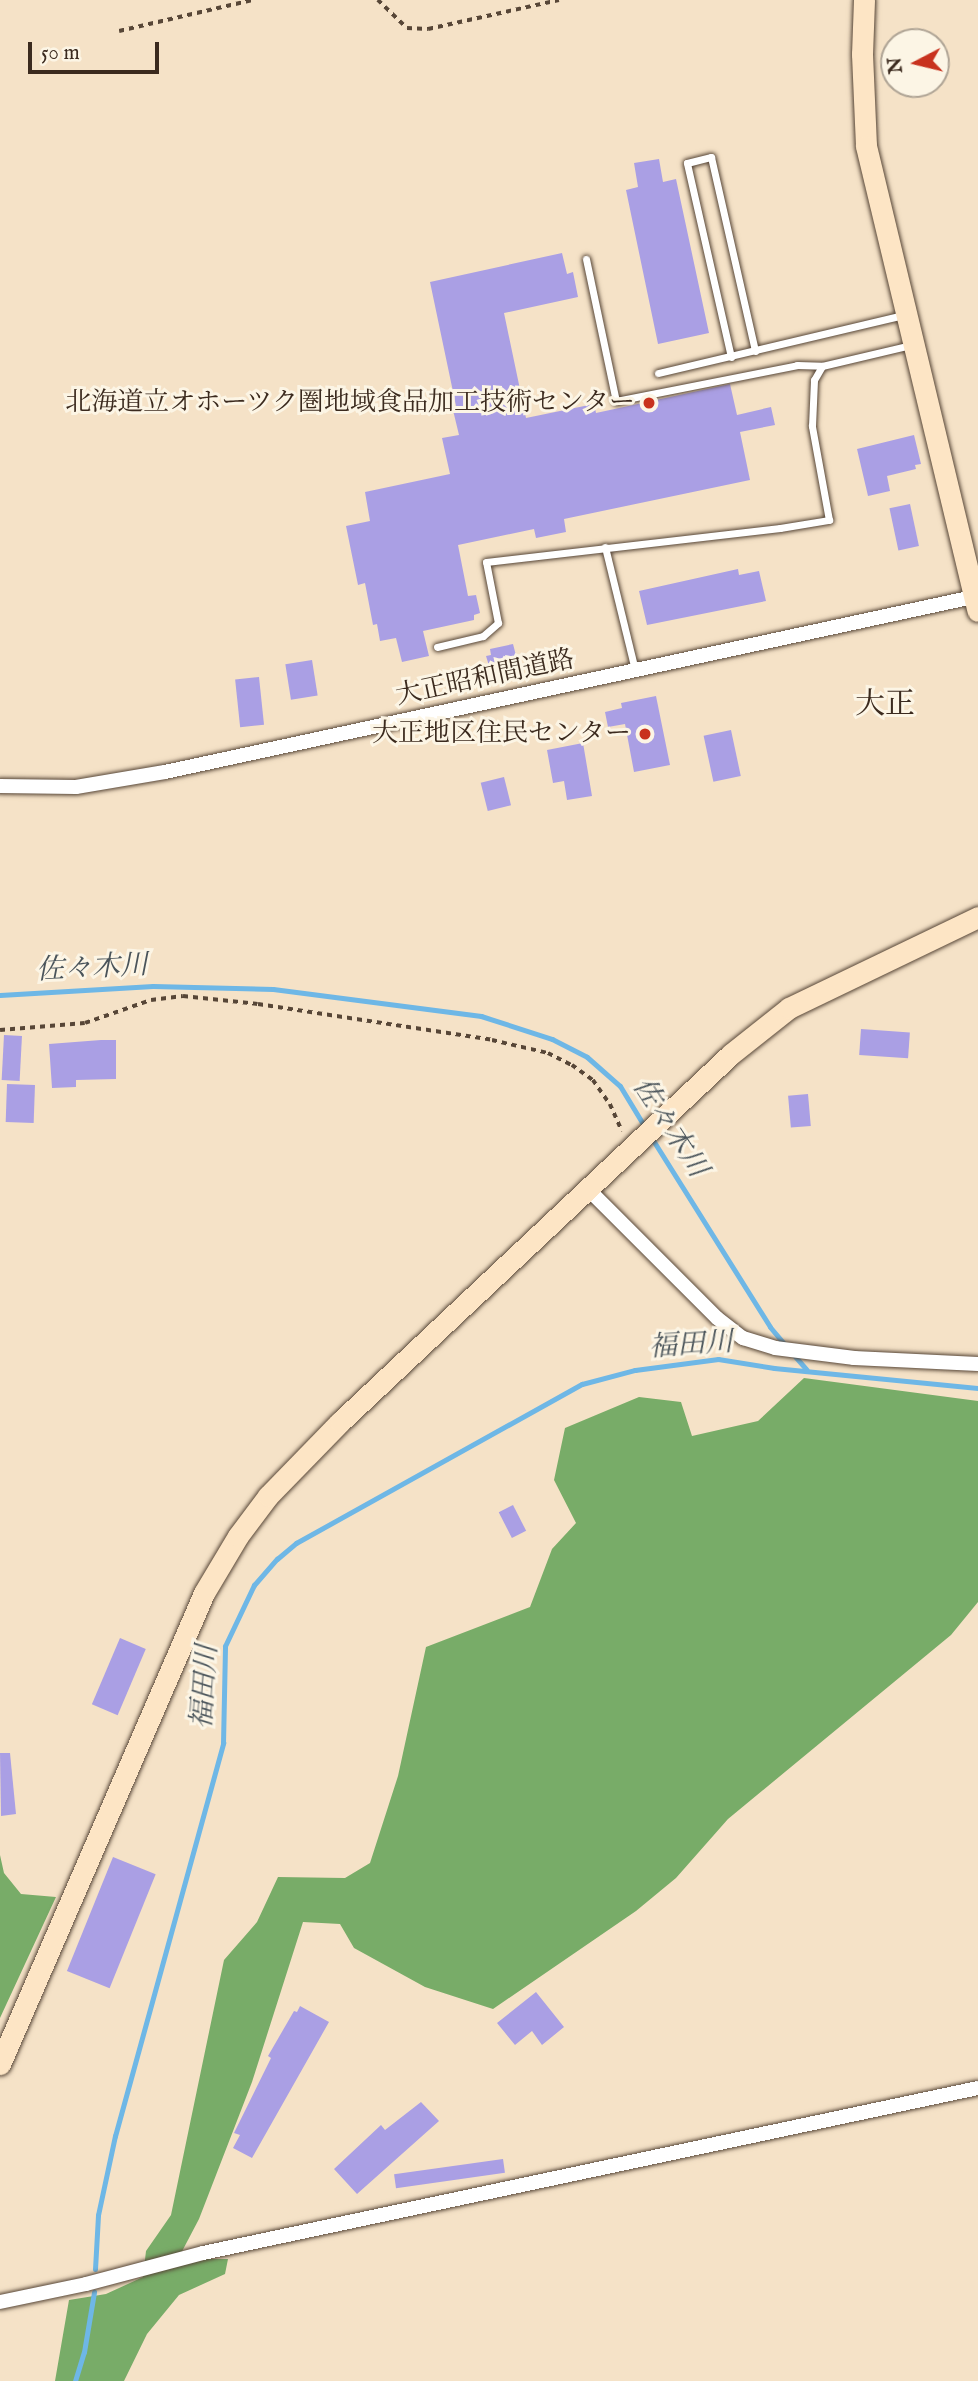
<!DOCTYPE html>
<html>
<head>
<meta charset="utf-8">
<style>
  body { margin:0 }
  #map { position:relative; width:978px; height:2381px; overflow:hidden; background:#f5e2c7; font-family:"IM FELL English","Noto Serif JP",serif }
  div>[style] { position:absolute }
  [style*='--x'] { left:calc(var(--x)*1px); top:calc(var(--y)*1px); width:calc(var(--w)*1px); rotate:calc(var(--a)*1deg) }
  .forest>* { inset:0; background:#78ac68 }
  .stream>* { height:5px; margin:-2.5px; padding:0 2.5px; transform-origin:2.5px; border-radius:2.5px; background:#6eb7e6 }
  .building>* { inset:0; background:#aa9fe4; transform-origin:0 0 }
  .path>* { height:3.5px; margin-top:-1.75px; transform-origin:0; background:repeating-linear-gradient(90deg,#574637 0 5px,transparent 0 10px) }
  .roads { filter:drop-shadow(0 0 2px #574637) drop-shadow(0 0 2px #574637) }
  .lane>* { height:7px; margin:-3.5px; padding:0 3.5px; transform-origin:3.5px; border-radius:3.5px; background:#fff }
  .street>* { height:14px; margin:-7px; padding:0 7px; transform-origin:7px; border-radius:7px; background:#fff }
  .secondary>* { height:21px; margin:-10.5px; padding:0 10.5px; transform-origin:10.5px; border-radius:10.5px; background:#fde5c5 }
  .dots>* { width:19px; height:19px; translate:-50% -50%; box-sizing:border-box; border:4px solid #fcf5e5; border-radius:50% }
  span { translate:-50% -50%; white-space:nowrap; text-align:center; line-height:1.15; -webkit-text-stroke:6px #fcf5e5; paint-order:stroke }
  .poi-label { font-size:26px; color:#3b2a1e }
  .right { translate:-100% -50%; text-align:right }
  .street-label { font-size:26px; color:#3b2a1e }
  .water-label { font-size:28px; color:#4a545a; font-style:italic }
  .quarter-label { font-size:30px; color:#3b2a1e }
  .north { position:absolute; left:880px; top:28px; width:70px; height:70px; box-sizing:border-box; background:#fcf5e5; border:2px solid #afa495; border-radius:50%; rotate:263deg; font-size:19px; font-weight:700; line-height:28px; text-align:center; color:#3b2a1e }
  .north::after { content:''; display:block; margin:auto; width:24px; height:32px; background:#c8321e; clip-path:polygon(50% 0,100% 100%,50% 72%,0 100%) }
  .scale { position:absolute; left:28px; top:42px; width:131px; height:32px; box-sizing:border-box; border:4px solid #3b2a1e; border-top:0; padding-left:9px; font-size:21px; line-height:24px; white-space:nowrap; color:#3b2a1e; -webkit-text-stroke:5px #fcf5e5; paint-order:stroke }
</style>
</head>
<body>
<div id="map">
  <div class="forest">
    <i style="clip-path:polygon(804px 1378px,978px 1401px,978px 1602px,951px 1635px,728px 1819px,676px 1878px,636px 1911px,493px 2009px,425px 1987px,354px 1948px,340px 1924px,303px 1922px,252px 2082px,199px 2219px,178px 2259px,228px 2259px,225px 2274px,179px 2295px,147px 2334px,124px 2381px,55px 2381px,69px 2300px,106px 2294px,143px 2277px,146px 2251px,171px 2215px,224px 1960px,257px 1922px,278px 1877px,345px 1878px,370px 1863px,398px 1776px,426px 1647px,530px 1607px,552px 1549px,576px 1523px,554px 1480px,565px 1428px,639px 1397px,681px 1402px,692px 1436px,758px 1421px)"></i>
    <i style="clip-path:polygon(0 1855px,4px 1873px,21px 1894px,56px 1897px,0 2018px)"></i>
  </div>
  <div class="stream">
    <i style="--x:0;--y:995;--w:153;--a:-3.4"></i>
    <i style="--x:153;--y:986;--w:120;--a:1.4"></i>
    <i style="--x:273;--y:989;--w:210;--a:7.4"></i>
    <i style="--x:481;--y:1016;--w:75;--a:17.9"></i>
    <i style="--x:552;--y:1039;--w:39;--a:27"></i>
    <i style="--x:587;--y:1057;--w:44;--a:41.3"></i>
    <i style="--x:620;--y:1086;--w:50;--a:58.8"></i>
    <i style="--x:651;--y:1137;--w:224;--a:57.9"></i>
    <i style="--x:770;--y:1327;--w:25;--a:50"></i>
    <i style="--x:793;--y:1354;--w:21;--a:49"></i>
    <i style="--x:95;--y:2269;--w:54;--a:-86.8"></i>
    <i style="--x:98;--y:2215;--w:81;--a:-77.9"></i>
    <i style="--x:115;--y:2136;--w:408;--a:-74.6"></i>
    <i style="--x:223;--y:1743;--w:97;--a:-88.8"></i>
    <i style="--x:225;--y:1646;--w:68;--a:-64.6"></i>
    <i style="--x:254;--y:1585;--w:35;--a:-49"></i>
    <i style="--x:277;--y:1559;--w:25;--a:-40"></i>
    <i style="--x:296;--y:1543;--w:327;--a:-29.1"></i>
    <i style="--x:582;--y:1384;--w:55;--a:-14.8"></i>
    <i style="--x:635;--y:1370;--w:84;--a:-7.5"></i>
    <i style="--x:718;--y:1359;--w:57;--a:9.1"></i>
    <i style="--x:774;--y:1368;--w:205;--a:5.6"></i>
    <i style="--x:75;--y:2381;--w:30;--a:-73"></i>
    <i style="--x:84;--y:2352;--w:61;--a:-80.5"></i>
  </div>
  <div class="building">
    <i style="clip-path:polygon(659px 159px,663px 182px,676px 179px,709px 333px,658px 344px,626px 190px,638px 187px,634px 163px)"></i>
    <i style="clip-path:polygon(562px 253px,567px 274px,573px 272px,578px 297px,504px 313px,526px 418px,594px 404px,596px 413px,730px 384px,737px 415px,771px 407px,775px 425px,740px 432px,750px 480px,564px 519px,566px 532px,536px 538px,534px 529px,458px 545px,468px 596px,476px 595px,480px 613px,474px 615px,474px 620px,423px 631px,429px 656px,402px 662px,396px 638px,380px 641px,377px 624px,373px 625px,365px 583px,358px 585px,346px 526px,370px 521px,365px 492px,450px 474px,442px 438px,459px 435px,452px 406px,456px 406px,430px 282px)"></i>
    <i style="clip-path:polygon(914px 435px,921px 464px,915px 465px,916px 469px,887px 476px,890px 491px,868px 496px,857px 449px)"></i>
    <i style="left:910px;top:504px;width:43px;height:21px;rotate:78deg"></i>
    <i style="clip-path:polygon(738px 569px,739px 575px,759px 571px,766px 601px,647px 625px,639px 591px)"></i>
    <i style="clip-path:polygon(513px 644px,518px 663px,490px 669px,486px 656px,491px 655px,490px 649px)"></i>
    <i style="left:312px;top:660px;width:36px;height:27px;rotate:81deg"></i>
    <i style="left:259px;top:677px;width:48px;height:24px;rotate:84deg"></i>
    <i style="clip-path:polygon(656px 696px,670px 765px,634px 772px,625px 724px,608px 727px,605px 712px,622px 708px,621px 703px)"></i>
    <i style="left:731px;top:730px;width:47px;height:28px;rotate:78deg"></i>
    <i style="clip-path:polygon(583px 743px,592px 796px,567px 800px,564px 781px,553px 783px,547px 750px)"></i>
    <i style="left:504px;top:777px;width:29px;height:24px;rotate:76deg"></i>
    <i style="left:861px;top:1029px;width:49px;height:26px;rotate:4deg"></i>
    <i style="left:4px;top:1035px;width:18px;height:45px;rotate:3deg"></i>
    <i style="clip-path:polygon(101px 1040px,116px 1040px,116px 1079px,76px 1080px,76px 1087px,52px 1088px,49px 1044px)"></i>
    <i style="left:7px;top:1084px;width:28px;height:38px;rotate:2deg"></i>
    <i style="left:808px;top:1094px;width:32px;height:20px;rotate:85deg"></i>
    <i style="left:513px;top:1505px;width:29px;height:16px;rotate:63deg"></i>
    <i style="left:120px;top:1638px;width:28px;height:72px;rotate:23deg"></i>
    <i style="clip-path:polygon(0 1753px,10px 1753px,16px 1814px,1px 1816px)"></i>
    <i style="left:113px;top:1857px;width:46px;height:123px;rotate:22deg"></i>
    <i style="clip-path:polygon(536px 1992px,564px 2027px,542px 2045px,532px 2031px,515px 2045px,497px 2023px)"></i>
    <i style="clip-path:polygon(300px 2006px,329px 2022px,252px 2158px,233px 2148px,240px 2135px,234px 2133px,271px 2058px,268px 2056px,294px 2011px,297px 2012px)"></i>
    <i style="clip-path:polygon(421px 2102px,439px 2121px,357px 2194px,334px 2169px,381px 2125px,385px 2130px)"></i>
    <i style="left:503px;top:2159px;width:14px;height:110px;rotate:82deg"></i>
  </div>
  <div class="path">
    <i style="--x:378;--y:0;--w:40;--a:44"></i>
    <i style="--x:407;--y:28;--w:21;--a:3"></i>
    <i style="--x:428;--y:29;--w:134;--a:-12.5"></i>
    <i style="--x:119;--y:31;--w:137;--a:-13.1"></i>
    <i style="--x:0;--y:1030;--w:85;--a:-4.7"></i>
    <i style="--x:85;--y:1023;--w:70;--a:-19.2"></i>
    <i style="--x:151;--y:1000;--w:32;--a:-7"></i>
    <i style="--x:183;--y:996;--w:75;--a:6.1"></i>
    <i style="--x:258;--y:1004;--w:237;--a:8.7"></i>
    <i style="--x:492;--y:1040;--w:57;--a:13.1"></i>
    <i style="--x:548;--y:1053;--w:27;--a:27"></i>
    <i style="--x:572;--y:1065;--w:26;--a:36"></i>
    <i style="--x:593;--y:1080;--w:29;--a:55"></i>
    <i style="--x:610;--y:1104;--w:30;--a:66"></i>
  </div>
  <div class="roads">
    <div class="lane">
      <i style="--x:586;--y:259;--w:145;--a:78.1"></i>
      <i style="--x:616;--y:401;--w:185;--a:-11.2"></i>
      <i style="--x:797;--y:365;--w:25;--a:2"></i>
      <i style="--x:822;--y:366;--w:91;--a:-13.3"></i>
      <i style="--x:731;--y:357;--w:199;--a:-102.8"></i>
      <i style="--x:687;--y:163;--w:25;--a:-14"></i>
      <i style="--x:711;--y:157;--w:199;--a:77.2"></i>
      <i style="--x:658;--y:373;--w:252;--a:-13.3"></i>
      <i style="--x:605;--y:547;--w:127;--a:76.3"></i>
      <i style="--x:437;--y:647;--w:47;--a:-13.4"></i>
      <i style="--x:483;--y:636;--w:20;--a:-41"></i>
      <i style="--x:498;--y:623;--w:62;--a:-101.1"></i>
      <i style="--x:486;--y:562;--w:296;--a:-6.6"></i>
      <i style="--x:780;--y:528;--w:50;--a:-9.3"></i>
      <i style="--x:829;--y:520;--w:96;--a:-100.3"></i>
      <i style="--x:812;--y:426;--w:46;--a:-87.5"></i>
      <i style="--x:814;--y:380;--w:16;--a:-60"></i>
    </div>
    <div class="street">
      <i style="--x:0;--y:786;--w:76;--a:0.8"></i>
      <i style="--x:76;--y:787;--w:90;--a:-9.6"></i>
      <i style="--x:165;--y:772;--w:832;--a:-12.22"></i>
      <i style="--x:587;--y:1188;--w:184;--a:45"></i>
      <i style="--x:717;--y:1318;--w:33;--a:38"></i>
      <i style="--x:743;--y:1338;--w:34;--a:17"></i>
      <i style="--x:775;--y:1348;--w:80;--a:7.2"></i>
      <i style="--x:854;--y:1358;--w:124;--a:2.8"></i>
      <i style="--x:0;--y:2302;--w:88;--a:-11.8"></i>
      <i style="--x:86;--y:2284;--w:121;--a:-14.8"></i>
      <i style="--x:203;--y:2253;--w:792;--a:-12.02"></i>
    </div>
    <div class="secondary">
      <i style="--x:864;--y:0;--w:54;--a:92.1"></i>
      <i style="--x:862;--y:54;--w:92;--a:87.5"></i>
      <i style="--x:866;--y:146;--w:478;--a:76.5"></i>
      <i style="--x:0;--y:2064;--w:513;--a:-66.58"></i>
      <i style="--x:204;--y:1593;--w:66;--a:-59.2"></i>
      <i style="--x:238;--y:1536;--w:50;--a:-53.1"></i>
      <i style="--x:268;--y:1496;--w:103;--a:-45.8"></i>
      <i style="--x:340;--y:1422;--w:537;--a:-43.26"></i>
      <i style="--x:731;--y:1054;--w:74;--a:-38.4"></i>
      <i style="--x:789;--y:1008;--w:210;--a:-25.7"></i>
    </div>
  </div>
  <div class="dots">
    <i style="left:649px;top:403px;background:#c8321e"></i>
    <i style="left:645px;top:734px;background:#c8321e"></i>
  </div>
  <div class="poi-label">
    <span class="right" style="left:635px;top:403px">北海道立オホーツク圏地域食品加工技術センター</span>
    <span class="right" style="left:631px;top:734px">大正地区住民センター</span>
  </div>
  <div class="street-label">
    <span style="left:485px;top:678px;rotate:-12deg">大正昭和間道路</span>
  </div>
  <div class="water-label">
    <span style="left:92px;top:969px;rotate:-3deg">佐々木川</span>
    <span style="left:669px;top:1128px;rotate:57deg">佐々木川</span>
    <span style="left:691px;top:1346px;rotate:-4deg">福田川</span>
    <span style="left:206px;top:1687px;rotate:-86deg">福田川</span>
  </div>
  <div class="quarter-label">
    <span style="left:885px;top:705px">大正</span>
  </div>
  <div class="north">N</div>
  <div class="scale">50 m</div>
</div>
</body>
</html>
